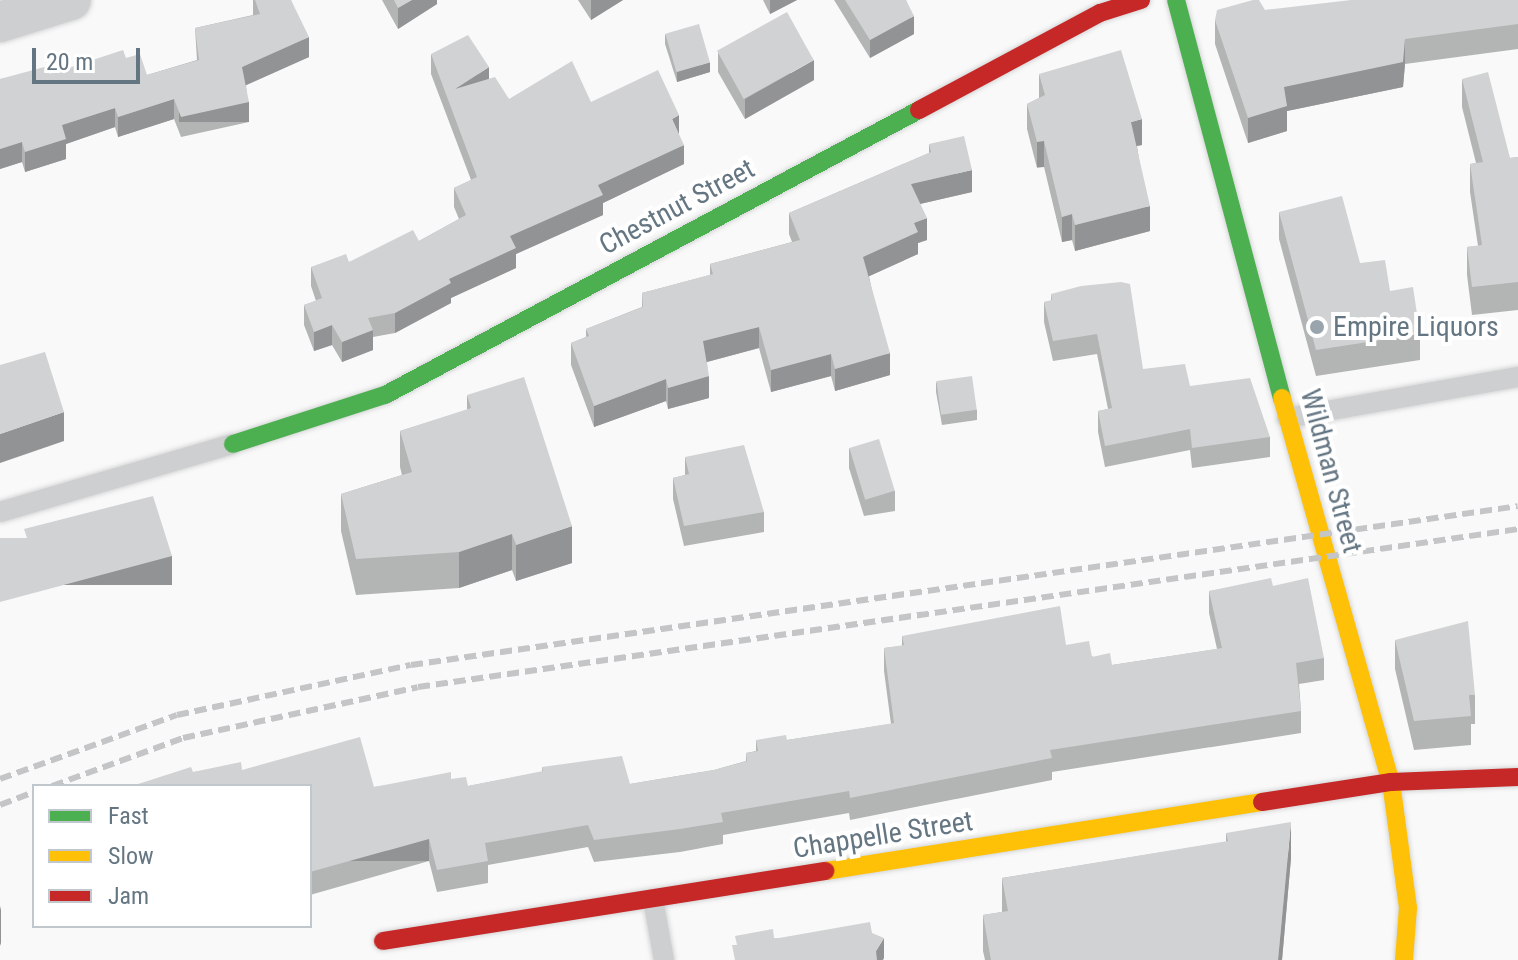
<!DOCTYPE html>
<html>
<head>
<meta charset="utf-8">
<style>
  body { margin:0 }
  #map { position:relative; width:1518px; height:960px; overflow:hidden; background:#f9f9f9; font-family:"Roboto Condensed",sans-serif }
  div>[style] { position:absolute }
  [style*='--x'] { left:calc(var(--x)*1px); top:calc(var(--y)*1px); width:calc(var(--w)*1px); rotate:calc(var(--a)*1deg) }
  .roads { filter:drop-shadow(0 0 2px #d5d6d7) drop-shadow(0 0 2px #d5d6d7) }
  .lane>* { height:20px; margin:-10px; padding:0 10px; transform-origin:10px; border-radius:10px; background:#cecfd0 }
  .street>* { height:40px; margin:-20px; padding:0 20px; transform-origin:20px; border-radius:20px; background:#cecfd0 }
  .fast>* { height:18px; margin:-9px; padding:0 9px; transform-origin:9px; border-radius:9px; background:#4caf50 }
  .slow>* { height:18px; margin:-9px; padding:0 9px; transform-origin:9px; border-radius:9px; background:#ffc107 }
  .jam>* { height:18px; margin:-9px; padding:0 9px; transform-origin:9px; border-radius:9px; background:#c62828 }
  .rail>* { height:6px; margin-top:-3px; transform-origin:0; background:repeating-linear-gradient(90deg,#c3c5c6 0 12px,transparent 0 18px) }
  .wall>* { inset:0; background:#b3b5b5 }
  .shaded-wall>* { inset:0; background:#929394; transform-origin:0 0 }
  .building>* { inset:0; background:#d0d2d3; transform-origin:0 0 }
  .dots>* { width:22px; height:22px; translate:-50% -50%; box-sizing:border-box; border:4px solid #fff; border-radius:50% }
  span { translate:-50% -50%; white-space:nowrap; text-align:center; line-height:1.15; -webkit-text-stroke:8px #fff; paint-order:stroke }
  .street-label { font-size:28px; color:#657683 }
  .poi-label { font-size:28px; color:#657683 }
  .left { translate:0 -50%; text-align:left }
  .legend { position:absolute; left:32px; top:784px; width:280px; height:144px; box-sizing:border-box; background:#fff; border:2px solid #c1c8cd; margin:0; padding:10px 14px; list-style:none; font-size:24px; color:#657683 }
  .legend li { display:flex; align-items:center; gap:16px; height:40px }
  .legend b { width:40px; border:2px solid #c1c8cd }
  .scale { position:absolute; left:32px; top:48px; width:108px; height:36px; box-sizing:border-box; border:4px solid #657683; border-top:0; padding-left:10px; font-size:24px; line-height:28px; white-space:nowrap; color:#657683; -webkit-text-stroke:6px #fff; paint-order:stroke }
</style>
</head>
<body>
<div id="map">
  <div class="roads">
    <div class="lane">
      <i style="--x:1287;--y:418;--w:235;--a:-10.1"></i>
      <i style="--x:0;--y:512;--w:243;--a:-16.3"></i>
      <i style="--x:653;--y:899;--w:62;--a:79.8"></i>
    </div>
    <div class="street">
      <i style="--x:0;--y:22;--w:74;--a:-17.2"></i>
    </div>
    <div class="fast">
      <i style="--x:1176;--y:0;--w:412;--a:75.1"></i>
      <i style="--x:233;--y:444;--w:160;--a:-17.9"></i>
      <i style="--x:385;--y:395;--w:605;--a:-28.09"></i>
    </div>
    <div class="slow">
      <i style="--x:1282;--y:398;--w:399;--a:74.2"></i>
      <i style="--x:1391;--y:782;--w:127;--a:82.3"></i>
      <i style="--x:1408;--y:908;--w:52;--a:94.4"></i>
      <i style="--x:826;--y:871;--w:441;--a:-9"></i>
    </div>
    <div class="jam">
      <i style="--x:919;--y:110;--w:205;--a:-28.2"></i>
      <i style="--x:1100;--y:13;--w:43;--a:-17.6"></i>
      <i style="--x:1262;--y:802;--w:131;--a:-8.8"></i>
      <i style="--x:1391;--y:782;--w:127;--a:-2.3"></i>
      <i style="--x:383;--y:941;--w:448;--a:-9"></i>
    </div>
  </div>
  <div class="rail">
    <i style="--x:0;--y:779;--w:188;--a:-19.9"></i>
    <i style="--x:177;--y:715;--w:239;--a:-12.1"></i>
    <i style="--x:411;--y:665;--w:1118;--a:-8.17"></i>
    <i style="--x:52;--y:786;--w:140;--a:-20.1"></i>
    <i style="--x:183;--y:738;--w:240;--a:-12.2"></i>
    <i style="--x:418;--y:687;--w:1111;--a:-8.17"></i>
    <i style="--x:0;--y:805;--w:36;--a:-21"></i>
  </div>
  <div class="wall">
    <i style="clip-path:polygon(253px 0,291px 0,309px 57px,246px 85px,249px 122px,181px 137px,174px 119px,118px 137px,115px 127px,66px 144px,66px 159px,25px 172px,22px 162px,0 169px,0 79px,50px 74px,126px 58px,147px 75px,197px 60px,195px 28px,253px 15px)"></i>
    <i style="clip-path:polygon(382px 0,437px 0,437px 4px,398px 29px)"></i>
    <i style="clip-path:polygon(578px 0,623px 0,591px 20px)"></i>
    <i style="clip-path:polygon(763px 0,797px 0,770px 14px)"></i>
    <i style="clip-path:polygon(834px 0,906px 0,914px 34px,870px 58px)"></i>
    <i style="clip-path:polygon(1518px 0,1518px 49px,1405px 64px,1403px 87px,1287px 111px,1287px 131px,1248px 143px,1215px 44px,1215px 20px,1265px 10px)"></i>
    <i style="clip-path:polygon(665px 34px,710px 72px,677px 82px,665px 44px)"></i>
    <i style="clip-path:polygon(718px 52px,814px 80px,745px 119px,718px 72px)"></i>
    <i style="clip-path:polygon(431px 54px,489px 79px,509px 99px,591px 102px,679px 135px,684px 164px,603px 203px,603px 215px,516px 254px,516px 268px,451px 298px,451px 303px,395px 333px,373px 337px,373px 350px,342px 362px,332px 345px,314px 351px,304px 325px,304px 305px,316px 301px,311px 286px,311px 267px,349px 262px,419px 241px,459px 219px,454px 207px,454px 188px,471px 180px,431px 74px)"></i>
    <i style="clip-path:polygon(1039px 74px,1142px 145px,1137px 146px,1150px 231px,1075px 251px,1072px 240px,1062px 242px,1044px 167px,1037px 168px,1027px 129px,1027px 104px,1039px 98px)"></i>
    <i style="clip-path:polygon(1462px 79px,1510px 158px,1518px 157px,1518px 310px,1472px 315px,1467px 275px,1467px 247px,1478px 246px,1470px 192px,1470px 164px,1476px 163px,1462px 107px)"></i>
    <i style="clip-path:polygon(929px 144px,972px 192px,920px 204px,927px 240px,918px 243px,918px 254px,869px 276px,890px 375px,835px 391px,831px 376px,771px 392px,759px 348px,707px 362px,709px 398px,668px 409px,666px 401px,594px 427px,571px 365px,571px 343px,586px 337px,586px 329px,642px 307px,642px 293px,710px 275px,710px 264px,792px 242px,789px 234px,789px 213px,929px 153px)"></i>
    <i style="clip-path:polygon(1279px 212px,1360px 263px,1390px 291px,1420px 334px,1420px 360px,1316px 376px,1279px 239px)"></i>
    <i style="clip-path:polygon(1051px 294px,1143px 369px,1190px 386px,1270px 437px,1270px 457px,1192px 468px,1190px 450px,1105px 467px,1098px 432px,1098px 411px,1108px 409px,1097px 354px,1053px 361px,1044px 322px,1044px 302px,1051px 301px)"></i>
    <i style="clip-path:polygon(936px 382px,977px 410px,977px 420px,942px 425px,936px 392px)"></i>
    <i style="clip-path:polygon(467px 395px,572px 563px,516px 581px,512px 570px,459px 588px,356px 595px,341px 531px,341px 494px,402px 475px,400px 467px,400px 431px,467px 410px)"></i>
    <i style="clip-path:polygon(849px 448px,895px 491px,895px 511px,864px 516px,849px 468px)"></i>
    <i style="clip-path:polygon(685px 457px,764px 512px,764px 532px,684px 546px,673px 499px,673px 478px,685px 475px)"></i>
    <i style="clip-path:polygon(1273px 586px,1324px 658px,1324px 680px,1299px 684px,1301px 711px,1301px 733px,1052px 772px,1052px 780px,850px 820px,849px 813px,723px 835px,723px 844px,680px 852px,594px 862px,588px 847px,488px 865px,488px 883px,437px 892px,429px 861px,310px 895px,310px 786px,193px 772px,242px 770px,374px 787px,451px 779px,468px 786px,542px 772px,542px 767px,630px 784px,714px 770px,746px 761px,746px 753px,756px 751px,756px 740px,787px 740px,891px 724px,884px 671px,884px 648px,902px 646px,902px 636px,1066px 645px,1112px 665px,1217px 649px,1209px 613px,1209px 591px)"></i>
    <i style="clip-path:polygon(1395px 640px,1475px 695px,1475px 724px,1471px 724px,1471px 745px,1414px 750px,1395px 669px)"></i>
    <i style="clip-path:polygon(1226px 833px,1291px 858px,1282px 960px,985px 960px,983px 951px,983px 915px,1002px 912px,1002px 878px,1226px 842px)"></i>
  </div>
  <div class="shaded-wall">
    <i style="clip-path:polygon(412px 0,437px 0,437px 4px,398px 29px,398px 8px)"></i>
    <i style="clip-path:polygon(591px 0,623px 0,591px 20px)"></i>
    <i style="clip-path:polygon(770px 0,797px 0,770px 14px)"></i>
    <i style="clip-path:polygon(914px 16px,914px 34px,870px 58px,870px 40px)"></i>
    <i style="clip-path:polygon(309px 37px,309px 57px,242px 87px,242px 67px)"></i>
    <i style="clip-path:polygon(1405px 39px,1405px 64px,1403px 87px,1287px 111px,1287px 131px,1248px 143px,1248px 118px,1284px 87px)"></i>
    <i style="clip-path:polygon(814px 60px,814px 80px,745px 119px,745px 99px)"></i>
    <i style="clip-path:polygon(710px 62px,710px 72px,677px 82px,677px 72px)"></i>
    <i style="clip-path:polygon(489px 67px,489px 87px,455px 89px)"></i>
    <i style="clip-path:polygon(174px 99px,174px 119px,118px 137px,118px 117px)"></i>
    <i style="left:249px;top:102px;width:20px;height:70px;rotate:90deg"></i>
    <i style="clip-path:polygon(115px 108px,115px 127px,66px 144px,66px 159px,25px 172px,25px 152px,62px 125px)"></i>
    <i style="clip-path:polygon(679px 115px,679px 135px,672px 119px)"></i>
    <i style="clip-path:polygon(1142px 119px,1142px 145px,1131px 147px,1131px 122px)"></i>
    <i style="left:1044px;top:141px;width:26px;height:7px;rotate:90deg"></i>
    <i style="clip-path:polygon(22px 142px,22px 162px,0 169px,0 149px)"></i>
    <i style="clip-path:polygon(684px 145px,684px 164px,603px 203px,603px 215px,516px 254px,516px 268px,451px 298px,451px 303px,395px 333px,395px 313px,449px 279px,510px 236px,598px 185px)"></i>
    <i style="clip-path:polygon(972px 170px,972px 192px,911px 206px,911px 184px)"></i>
    <i style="clip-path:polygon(1150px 206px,1150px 231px,1075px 251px,1075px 225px)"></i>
    <i style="clip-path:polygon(1072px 214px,1072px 240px,1062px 242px,1062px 217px)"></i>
    <i style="clip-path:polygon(927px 218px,927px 240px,918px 243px,918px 254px,863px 279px,863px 257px,914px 223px)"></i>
    <i style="clip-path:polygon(332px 325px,332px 345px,314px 351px,314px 332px)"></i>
    <i style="clip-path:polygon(759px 327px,759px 348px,703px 363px,703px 341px)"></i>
    <i style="clip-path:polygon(373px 330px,373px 350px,342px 362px,342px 342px)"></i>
    <i style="clip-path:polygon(890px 353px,890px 375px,835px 391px,835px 369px)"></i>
    <i style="clip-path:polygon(831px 354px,831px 376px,771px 392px,771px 370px)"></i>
    <i style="clip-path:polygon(709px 376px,709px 398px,668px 409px,668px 388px)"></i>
    <i style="clip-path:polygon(666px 379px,666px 401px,594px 427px,594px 406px)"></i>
    <i style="clip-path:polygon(64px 412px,64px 441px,0 463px,0 434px)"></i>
    <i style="clip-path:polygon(572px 526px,572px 563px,516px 581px,516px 545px)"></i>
    <i style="clip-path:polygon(512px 534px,512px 570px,459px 588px,459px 552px)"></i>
    <i style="left:172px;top:556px;width:29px;height:178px;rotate:90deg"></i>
    <i style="clip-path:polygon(1291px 822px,1291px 858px,1282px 960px,1278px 960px)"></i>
    <i style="left:429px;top:839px;width:22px;height:123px;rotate:90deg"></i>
    <i style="clip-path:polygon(1px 906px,1px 943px,0 946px,0 910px)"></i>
    <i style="clip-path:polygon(884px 938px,884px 958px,883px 960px,876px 960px,876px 951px)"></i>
  </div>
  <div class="building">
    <i style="clip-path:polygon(255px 0,291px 0,309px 37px,242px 67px,249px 102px,181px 117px,174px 99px,118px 117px,115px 108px,62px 125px,66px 139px,25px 152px,22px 142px,0 149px,0 79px,48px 66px,50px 74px,123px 50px,126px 58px,140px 54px,147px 75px,199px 60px,195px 28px,260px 14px)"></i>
    <i style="clip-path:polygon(394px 0,412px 0,398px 8px)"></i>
    <i style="clip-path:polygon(845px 0,906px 0,914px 16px,870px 40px)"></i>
    <i style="clip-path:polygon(1253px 0,1259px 0,1265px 10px,1351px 0,1518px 0,1518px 24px,1405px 39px,1403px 62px,1284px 87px,1287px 106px,1248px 118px,1215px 20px,1217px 10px)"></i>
    <i style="left:787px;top:12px;width:55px;height:80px;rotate:61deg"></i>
    <i style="left:699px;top:24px;width:40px;height:35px;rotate:74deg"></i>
    <i style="clip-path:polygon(468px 35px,489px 67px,455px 89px,495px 77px,509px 99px,572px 61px,591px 102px,658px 70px,679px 115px,672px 119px,684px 145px,598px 185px,603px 195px,510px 236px,516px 248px,449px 279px,451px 283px,395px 313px,368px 318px,373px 330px,342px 342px,332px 325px,314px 332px,304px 305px,322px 298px,311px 267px,346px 254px,349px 262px,413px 230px,419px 241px,466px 215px,454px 188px,477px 177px,431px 54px)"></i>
    <i style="clip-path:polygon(1121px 50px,1142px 119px,1131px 122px,1150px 206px,1075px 225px,1072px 214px,1062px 217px,1044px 141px,1037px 142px,1027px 104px,1045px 95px,1039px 74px)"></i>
    <i style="clip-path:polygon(1488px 72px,1510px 158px,1518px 157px,1518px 282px,1472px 287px,1467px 247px,1482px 245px,1470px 164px,1483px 162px,1462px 79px)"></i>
    <i style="clip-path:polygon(964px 136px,972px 170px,911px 184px,927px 218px,914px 223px,918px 232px,863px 257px,890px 353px,835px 369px,831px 354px,771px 370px,759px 327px,703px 341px,709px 376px,668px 388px,666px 379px,594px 406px,571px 343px,589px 336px,586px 329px,643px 307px,642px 293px,713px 274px,710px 264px,800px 240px,789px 213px,931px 152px,929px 144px)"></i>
    <i style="clip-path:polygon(1342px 196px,1360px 263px,1385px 260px,1390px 291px,1413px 287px,1420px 334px,1316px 350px,1279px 212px)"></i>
    <i style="clip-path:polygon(1121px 282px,1130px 284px,1143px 369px,1185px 364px,1190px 386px,1250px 378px,1270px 437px,1192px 448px,1190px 429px,1105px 446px,1098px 411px,1112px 408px,1097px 334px,1053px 341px,1044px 302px,1052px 300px,1051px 294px,1081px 286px)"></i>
    <i style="clip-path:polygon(45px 352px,64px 412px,0 434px,0 365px)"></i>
    <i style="left:972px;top:376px;width:34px;height:36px;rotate:82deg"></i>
    <i style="clip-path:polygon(524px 377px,572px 526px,516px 545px,512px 534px,459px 552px,356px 559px,341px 494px,412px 472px,400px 431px,471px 408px,467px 395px)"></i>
    <i style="left:879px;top:439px;width:54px;height:31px;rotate:73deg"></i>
    <i style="clip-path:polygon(744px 445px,764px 512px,684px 526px,673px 478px,689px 474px,685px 457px)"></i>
    <i style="clip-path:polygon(153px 496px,172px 556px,0 602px,0 538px,27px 538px,24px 529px)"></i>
    <i style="clip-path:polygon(1271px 578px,1273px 586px,1308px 578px,1324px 658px,1296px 663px,1301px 711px,1050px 750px,1052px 758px,850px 798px,849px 791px,721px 813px,723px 822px,680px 829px,594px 840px,588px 825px,485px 843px,488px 861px,437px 870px,429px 839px,310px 872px,310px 786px,132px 786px,191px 767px,193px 772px,241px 762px,242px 770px,360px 737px,374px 787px,451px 772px,451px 779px,466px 777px,468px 786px,543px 771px,542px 767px,622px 756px,630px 784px,714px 770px,747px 761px,746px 753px,758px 751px,756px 740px,786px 735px,787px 740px,894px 723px,884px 648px,904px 645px,902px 636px,1060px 606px,1066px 645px,1089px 641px,1092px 657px,1110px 653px,1112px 665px,1222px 648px,1209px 591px)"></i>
    <i style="clip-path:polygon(1468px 621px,1475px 695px,1469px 695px,1471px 716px,1414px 721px,1395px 640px)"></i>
    <i style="clip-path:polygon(1291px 822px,1278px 960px,991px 960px,983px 915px,1008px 911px,1002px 878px,1228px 841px,1226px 833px)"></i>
    <i style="clip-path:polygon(870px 922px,872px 933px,884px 938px,876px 951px,877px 960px,735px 960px,732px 945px,737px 945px,735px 936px,773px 929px,774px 938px,779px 938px)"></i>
  </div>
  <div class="dots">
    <i style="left:1317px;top:327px;background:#99a4ac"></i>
  </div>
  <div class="street-label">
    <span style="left:677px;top:207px;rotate:-28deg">Chestnut Street</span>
    <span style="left:1331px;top:471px;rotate:75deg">Wildman Street</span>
    <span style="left:883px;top:835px;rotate:-9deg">Chappelle Street</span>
  </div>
  <div class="poi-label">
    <span class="left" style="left:1333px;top:327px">Empire Liquors</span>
  </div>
  <ul class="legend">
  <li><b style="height:10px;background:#4caf50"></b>Fast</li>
  <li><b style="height:10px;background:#ffc107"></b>Slow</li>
  <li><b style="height:10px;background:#c62828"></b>Jam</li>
  </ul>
  <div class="scale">20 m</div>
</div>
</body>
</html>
